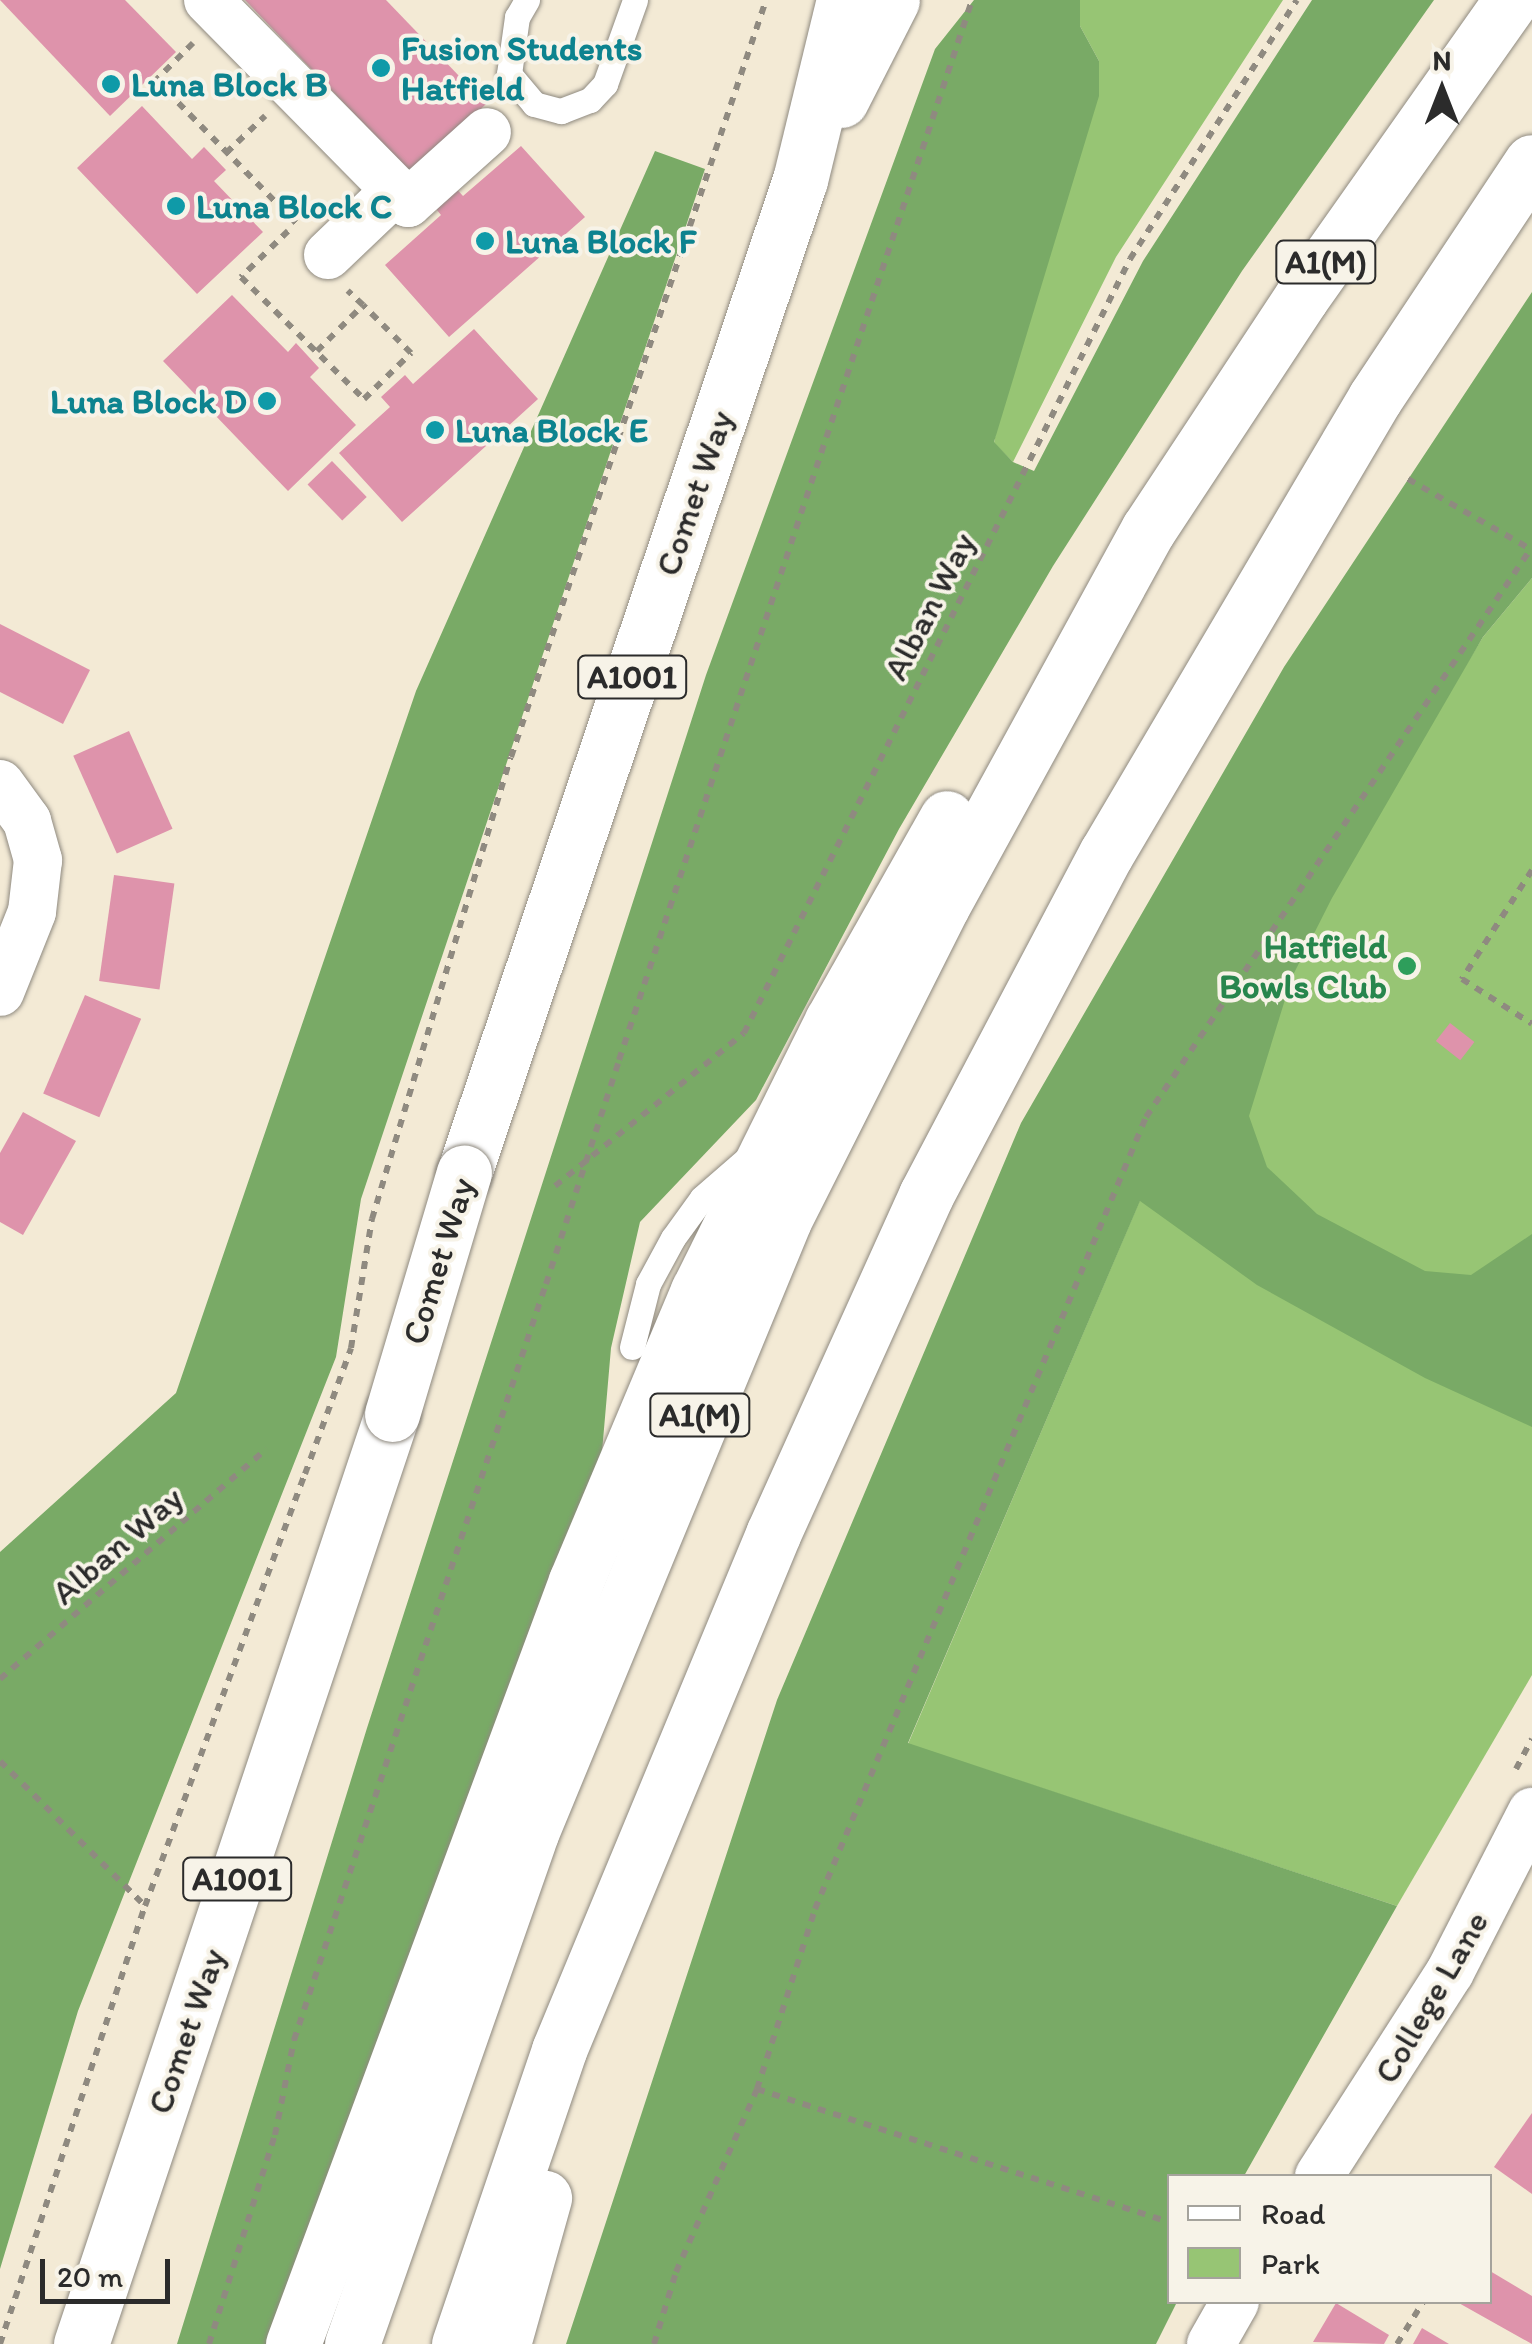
<!DOCTYPE html>
<html>
<head>
<meta charset="utf-8">
<style>
  body { margin:0 }
  #map { position:relative; width:1532px; height:2344px; overflow:hidden; background:#f3ead5; font-family:Itim,sans-serif }
  div>[style] { position:absolute }
  [style*='--x'] { left:calc(var(--x)*1px); top:calc(var(--y)*1px); width:calc(var(--w)*1px); rotate:calc(var(--a)*1deg) }
  .green>* { inset:0; background:#97c574 }
  .forest>* { inset:0; background:#79aa66 }
  .building>* { inset:0; background:#de93ab; transform-origin:0 0 }
  .path>* { height:6px; margin-top:-3px; transform-origin:0; background:repeating-linear-gradient(90deg,#8f8a80 0 8px,transparent 0 16px) }
  .roads { filter:drop-shadow(0 0 2px #8f8a80) drop-shadow(0 0 2px #8f8a80) }
  .lane>* { height:25px; margin:-12.5px; padding:0 12.5px; transform-origin:12.5px; border-radius:12.5px; background:#fff }
  .street>* { height:48px; margin:-24px; padding:0 24px; transform-origin:24px; border-radius:24px; background:#fff }
  .primary>* { height:55px; margin:-27.5px; padding:0 27.5px; transform-origin:27.5px; border-radius:27.5px; background:#fff }
  .highway>* { height:55px; margin:-27.5px; padding:0 27.5px; transform-origin:27.5px; border-radius:27.5px; background:#fff }
  .path-bridge>* { height:6px; margin-top:-3px; transform-origin:0; background:repeating-linear-gradient(90deg,#8f8a80 0 8px,transparent 0 16px) }
  .bridges { filter:drop-shadow(0 0 2px #8f8a80) drop-shadow(0 0 2px #8f8a80) }
  .primary-bridge>* { height:55px; margin:-27.5px; padding:0 27.5px; transform-origin:27.5px; border-radius:27.5px; background:#fff }
  .dots>* { width:28px; height:28px; translate:-50% -50%; box-sizing:border-box; border:5px solid #f7f3e8; border-radius:50% }
  span { translate:-50% -50%; white-space:nowrap; text-align:center; line-height:1.15; -webkit-text-stroke:8px #f7f3e8; paint-order:stroke }
  .shield-label span { padding:2px 8px; background:#f7f3e8; border:2px solid; border-radius:8px; -webkit-text-stroke-width:0 }
  .shield-label { font-size:32px; color:#2b2b2b; font-weight:700 }
  .culture-label { font-size:35px; color:#0d838f; font-weight:700 }
  .left { translate:0 -50%; text-align:left }
  .right { translate:-100% -50%; text-align:right }
  .street-label { font-size:35px; color:#2b2b2b }
  .leisure-label { font-size:35px; color:#27864d; font-weight:700 }
  .legend { position:absolute; left:1167px; top:2174px; width:325px; height:130px; box-sizing:border-box; background:#f7f3e8; border:2px solid #a5a39c; margin:0; padding:12px 18px; list-style:none; font-size:30px; color:#2b2b2b }
  .legend li { display:flex; align-items:center; gap:20px; height:50px }
  .legend b { width:50px; border:2px solid #a5a39c }
  .north { position:absolute; left:1392px; top:40px; width:100px; height:100px; -webkit-text-stroke:8px #f7f3e8; paint-order:stroke; rotate:0deg; font-size:28px; font-weight:700; line-height:40px; text-align:center; color:#2b2b2b }
  .north::after { content:''; display:block; margin:auto; width:35px; height:45px; background:#2b2b2b; clip-path:polygon(50% 0,100% 100%,50% 72%,0 100%) }
  .scale { position:absolute; left:40px; top:2259px; width:130px; height:45px; box-sizing:border-box; border:5px solid #2b2b2b; border-top:0; padding-left:12px; font-size:30px; line-height:35px; white-space:nowrap; color:#2b2b2b; -webkit-text-stroke:8px #f7f3e8; paint-order:stroke }
</style>
</head>
<body>
<div id="map">
  <div class="green">
    <i style="clip-path:polygon(1080px 0,1283px 0,1116px 257px,1013px 462px,994px 443px,999px 415px,1099px 61px,1080px 26px)"></i>
    <i style="clip-path:polygon(1532px 578px,1532px 1675px,1397px 1906px,908px 1744px,1140px 1200px,1483px 637px)"></i>
  </div>
  <div class="forest">
    <i style="clip-path:polygon(974px 0,1080px 0,1080px 26px,1099px 61px,1099px 96px,994px 442px,1013px 462px,1034px 471px,1143px 261px,1312px 0,1434px 0,1242px 271px,1053px 566px,899px 829px,756px 1100px,640px 1222px,611px 1348px,602px 1452px,279px 2344px,177px 2344px,367px 1728px,706px 675px,935px 49px)"></i>
    <i style="clip-path:polygon(655px 151px,705px 169px,361px 1199px,336px 1357px,78px 2011px,0 2269px,0 1552px,176px 1393px,416px 691px)"></i>
    <i style="clip-path:polygon(1532px 292px,1532px 578px,1483px 637px,1332px 898px,1292px 977px,1249px 1116px,1267px 1167px,1317px 1214px,1425px 1271px,1471px 1275px,1532px 1234px,1532px 1427px,1425px 1378px,1257px 1285px,1140px 1201px,908px 1743px,1397px 1906px,1244px 2176px,1170px 2176px,1170px 2302px,1177px 2302px,1156px 2344px,566px 2344px,777px 1700px,1021px 1123px,1284px 667px)"></i>
  </div>
  <div class="building">
    <i style="clip-path:polygon(0 0,125px 0,176px 52px,110px 116px)"></i>
    <i style="clip-path:polygon(245px 0,386px 0,486px 104px,412px 174px)"></i>
    <i style="clip-path:polygon(142px 106px,192px 159px,204px 147px,226px 170px,214px 181px,263px 232px,197px 294px,77px 168px)"></i>
    <i style="clip-path:polygon(521px 146px,585px 217px,449px 337px,385px 265px,441px 215px,432px 204px,453px 185px,463px 196px)"></i>
    <i style="clip-path:polygon(232px 295px,288px 352px,296px 343px,319px 368px,310px 377px,356px 425px,288px 491px,163px 361px)"></i>
    <i style="clip-path:polygon(474px 329px,538px 399px,402px 522px,339px 453px,390px 407px,381px 397px,405px 375px,413px 384px)"></i>
    <i style="left:332px;top:461px;width:50px;height:34px;rotate:46deg"></i>
    <i style="clip-path:polygon(0 624px,90px 670px,63px 724px,0 692px)"></i>
    <i style="left:129px;top:731px;width:107px;height:61px;rotate:66deg"></i>
    <i style="left:114px;top:875px;width:61px;height:107px;rotate:8deg"></i>
    <i style="left:85px;top:995px;width:61px;height:107px;rotate:23deg"></i>
    <i style="left:1450px;top:1023px;width:31px;height:23px;rotate:38deg"></i>
    <i style="clip-path:polygon(23px 1112px,76px 1141px,23px 1235px,0 1222px,0 1153px)"></i>
    <i style="clip-path:polygon(1532px 2113px,1532px 2194px,1494px 2167px)"></i>
    <i style="clip-path:polygon(1490px 2271px,1532px 2296px,1532px 2344px,1457px 2302px,1490px 2302px)"></i>
    <i style="clip-path:polygon(1336px 2303px,1389px 2335px,1384px 2344px,1313px 2342px)"></i>
    <i style="clip-path:polygon(1422px 2328px,1449px 2344px,1413px 2344px)"></i>
  </div>
  <div class="path">
    <i style="--x:193;--y:43;--w:52;--a:135"></i>
    <i style="--x:156;--y:80;--w:202;--a:45.6"></i>
    <i style="--x:226;--y:153;--w:54;--a:-43.5"></i>
    <i style="--x:288;--y:231;--w:66;--a:135.6"></i>
    <i style="--x:241;--y:277;--w:173;--a:44.8"></i>
    <i style="--x:364;--y:399;--w:66;--a:-44.4"></i>
    <i style="--x:411;--y:353;--w:68;--a:-135"></i>
    <i style="--x:317;--y:351;--w:65;--a:-45"></i>
    <i style="--x:363;--y:305;--w:21;--a:-137"></i>
    <i style="--x:1408;--y:479;--w:141;--a:29.8"></i>
    <i style="--x:1532;--y:870;--w:130;--a:122.7"></i>
    <i style="--x:1462;--y:979;--w:83;--a:32.7"></i>
    <i style="--x:619;--y:1060;--w:1117;--a:-71.58"></i>
    <i style="--x:555;--y:1186;--w:243;--a:-39"></i>
    <i style="--x:744;--y:1033;--w:865;--a:-63.49"></i>
    <i style="--x:1130;--y:259;--w:308;--a:-57.2"></i>
    <i style="--x:372;--y:1219;--w:482;--a:-73.3"></i>
    <i style="--x:511;--y:757;--w:799;--a:-71.38"></i>
    <i style="--x:0;--y:1679;--w:352;--a:-40.8"></i>
    <i style="--x:0;--y:1761;--w:205;--a:45"></i>
    <i style="--x:1516;--y:1769;--w:34;--a:-62"></i>
    <i style="--x:757;--y:2089;--w:434;--a:17.9"></i>
    <i style="--x:0;--y:2344;--w:461;--a:-71.7"></i>
    <i style="--x:145;--y:1906;--w:461;--a:-69.7"></i>
    <i style="--x:209;--y:2344;--w:219;--a:-72.5"></i>
    <i style="--x:275;--y:2135;--w:97;--a:-78.7"></i>
    <i style="--x:294;--y:2040;--w:797;--a:-71.57"></i>
    <i style="--x:654;--y:2344;--w:75;--a:-73"></i>
    <i style="--x:676;--y:2272;--w:200;--a:-66.1"></i>
    <i style="--x:757;--y:2089;--w:189;--a:-72.1"></i>
    <i style="--x:815;--y:1909;--w:858;--a:-67.32"></i>
    <i style="--x:1146;--y:1117;--w:688;--a:-55.89"></i>
    <i style="--x:1397;--y:2344;--w:49;--a:-58.2"></i>
  </div>
  <div class="roads">
    <div class="lane">
      <i style="--x:527;--y:0;--w:20;--a:120"></i>
      <i style="--x:517;--y:17;--w:58;--a:98"></i>
      <i style="--x:509;--y:74;--w:39;--a:50"></i>
      <i style="--x:534;--y:104;--w:28;--a:15"></i>
      <i style="--x:561;--y:111;--w:31;--a:-21"></i>
      <i style="--x:590;--y:100;--w:22;--a:-47"></i>
      <i style="--x:605;--y:84;--w:89;--a:-70.3"></i>
      <i style="--x:632;--y:1347;--w:65;--a:-75.7"></i>
      <i style="--x:648;--y:1284;--w:52;--a:-61.5"></i>
      <i style="--x:673;--y:1238;--w:49;--a:-54.1"></i>
      <i style="--x:702;--y:1198;--w:61;--a:-41"></i>
    </div>
    <div class="street">
      <i style="--x:208;--y:0;--w:285;--a:45.4"></i>
      <i style="--x:408;--y:203;--w:106;--a:-41.9"></i>
      <i style="--x:328;--y:255;--w:94;--a:-43.7"></i>
      <i style="--x:0;--y:784;--w:46;--a:53.9"></i>
      <i style="--x:27;--y:821;--w:41;--a:74.2"></i>
      <i style="--x:38;--y:860;--w:52;--a:96.6"></i>
      <i style="--x:32;--y:912;--w:86;--a:111.8"></i>
      <i style="--x:1319;--y:2176;--w:242;--a:-57.3"></i>
      <i style="--x:1450;--y:1972;--w:180;--a:-62.9"></i>
      <i style="--x:1211;--y:2344;--w:48;--a:-60.3"></i>
    </div>
    <div class="primary">
      <i style="--x:841;--y:100;--w:112;--a:-63"></i>
      <i style="--x:464;--y:1173;--w:1048;--a:-71.31"></i>
      <i style="--x:800;--y:180;--w:185;--a:-76.3"></i>
      <i style="--x:81;--y:2344;--w:981;--a:-71.51"></i>
    </div>
    <div class="highway">
      <i style="--x:293;--y:2344;--w:814;--a:-69.65"></i>
      <i style="--x:576;--y:1581;--w:315;--a:-67.2"></i>
      <i style="--x:698;--y:1291;--w:301;--a:-63.6"></i>
      <i style="--x:832;--y:1021;--w:233;--a:-60.5"></i>
      <i style="--x:352;--y:2344;--w:541;--a:-70.69"></i>
      <i style="--x:531;--y:1833;--w:663;--a:-67.57"></i>
      <i style="--x:784;--y:1220;--w:352;--a:-63.3"></i>
      <i style="--x:942;--y:906;--w:429;--a:-61.3"></i>
      <i style="--x:1148;--y:530;--w:278;--a:-56.6"></i>
      <i style="--x:1301;--y:298;--w:365;--a:-54.8"></i>
      <i style="--x:459;--y:2344;--w:311;--a:-71.2"></i>
      <i style="--x:559;--y:2050;--w:559;--a:-67.47"></i>
      <i style="--x:773;--y:1534;--w:372;--a:-65.7"></i>
      <i style="--x:926;--y:1195;--w:386;--a:-62.2"></i>
      <i style="--x:1106;--y:854;--w:529;--a:-59.46"></i>
      <i style="--x:1375;--y:398;--w:283;--a:-56.4"></i>
      <i style="--x:503;--y:2344;--w:152;--a:-74.3"></i>
    </div>
  </div>
  <div class="path-bridge">
    <i style="--x:546;--y:1284;--w:236;--a:-71.9"></i>
    <i style="--x:305;--y:1474;--w:134;--a:-69.9"></i>
    <i style="--x:351;--y:1348;--w:131;--a:-80.8"></i>
  </div>
  <div class="bridges">
    <div class="primary-bridge">
      <i style="--x:392;--y:1414;--w:252;--a:-73.4"></i>
    </div>
  </div>
  <div class="dots">
    <i style="left:381px;top:68px;background:#0f9aa8"></i>
    <i style="left:111px;top:84px;background:#0f9aa8"></i>
    <i style="left:176px;top:206px;background:#0f9aa8"></i>
    <i style="left:485px;top:241px;background:#0f9aa8"></i>
    <i style="left:267px;top:401px;background:#0f9aa8"></i>
    <i style="left:435px;top:430px;background:#0f9aa8"></i>
    <i style="left:1407px;top:966px;background:#2e9e5b"></i>
  </div>
  <div class="shield-label">
    <span style="left:1326px;top:262px">A1(M)</span>
    <span style="left:632px;top:677px">A1001</span>
    <span style="left:700px;top:1415px">A1(M)</span>
    <span style="left:237px;top:1879px">A1001</span>
  </div>
  <div class="culture-label">
    <span class="left" style="left:401px;top:68px">Fusion Students<br>Hatfield</span>
    <span class="left" style="left:131px;top:84px">Luna Block B</span>
    <span class="left" style="left:196px;top:206px">Luna Block C</span>
    <span class="left" style="left:505px;top:241px">Luna Block F</span>
    <span class="right" style="left:247px;top:401px">Luna Block D</span>
    <span class="left" style="left:455px;top:430px">Luna Block E</span>
  </div>
  <div class="street-label">
    <span style="left:694px;top:493px;rotate:-71deg">Comet Way</span>
    <span style="left:929px;top:606px;rotate:-63deg">Alban Way</span>
    <span style="left:438px;top:1261px;rotate:-73deg">Comet Way</span>
    <span style="left:117px;top:1545px;rotate:-41deg">Alban Way</span>
    <span style="left:1431px;top:1997px;rotate:-60deg">College Lane</span>
    <span style="left:186px;top:2031px;rotate:-71deg">Comet Way</span>
  </div>
  <div class="leisure-label">
    <span class="right" style="left:1387px;top:966px">Hatfield<br>Bowls Club</span>
  </div>
  <ul class="legend">
  <li><b style="height:12px;background:#fff"></b>Road</li>
  <li><b style="height:28px;background:#97c574"></b>Park</li>
  </ul>
  <div class="north">N</div>
  <div class="scale">20 m</div>
</div>
</body>
</html>
